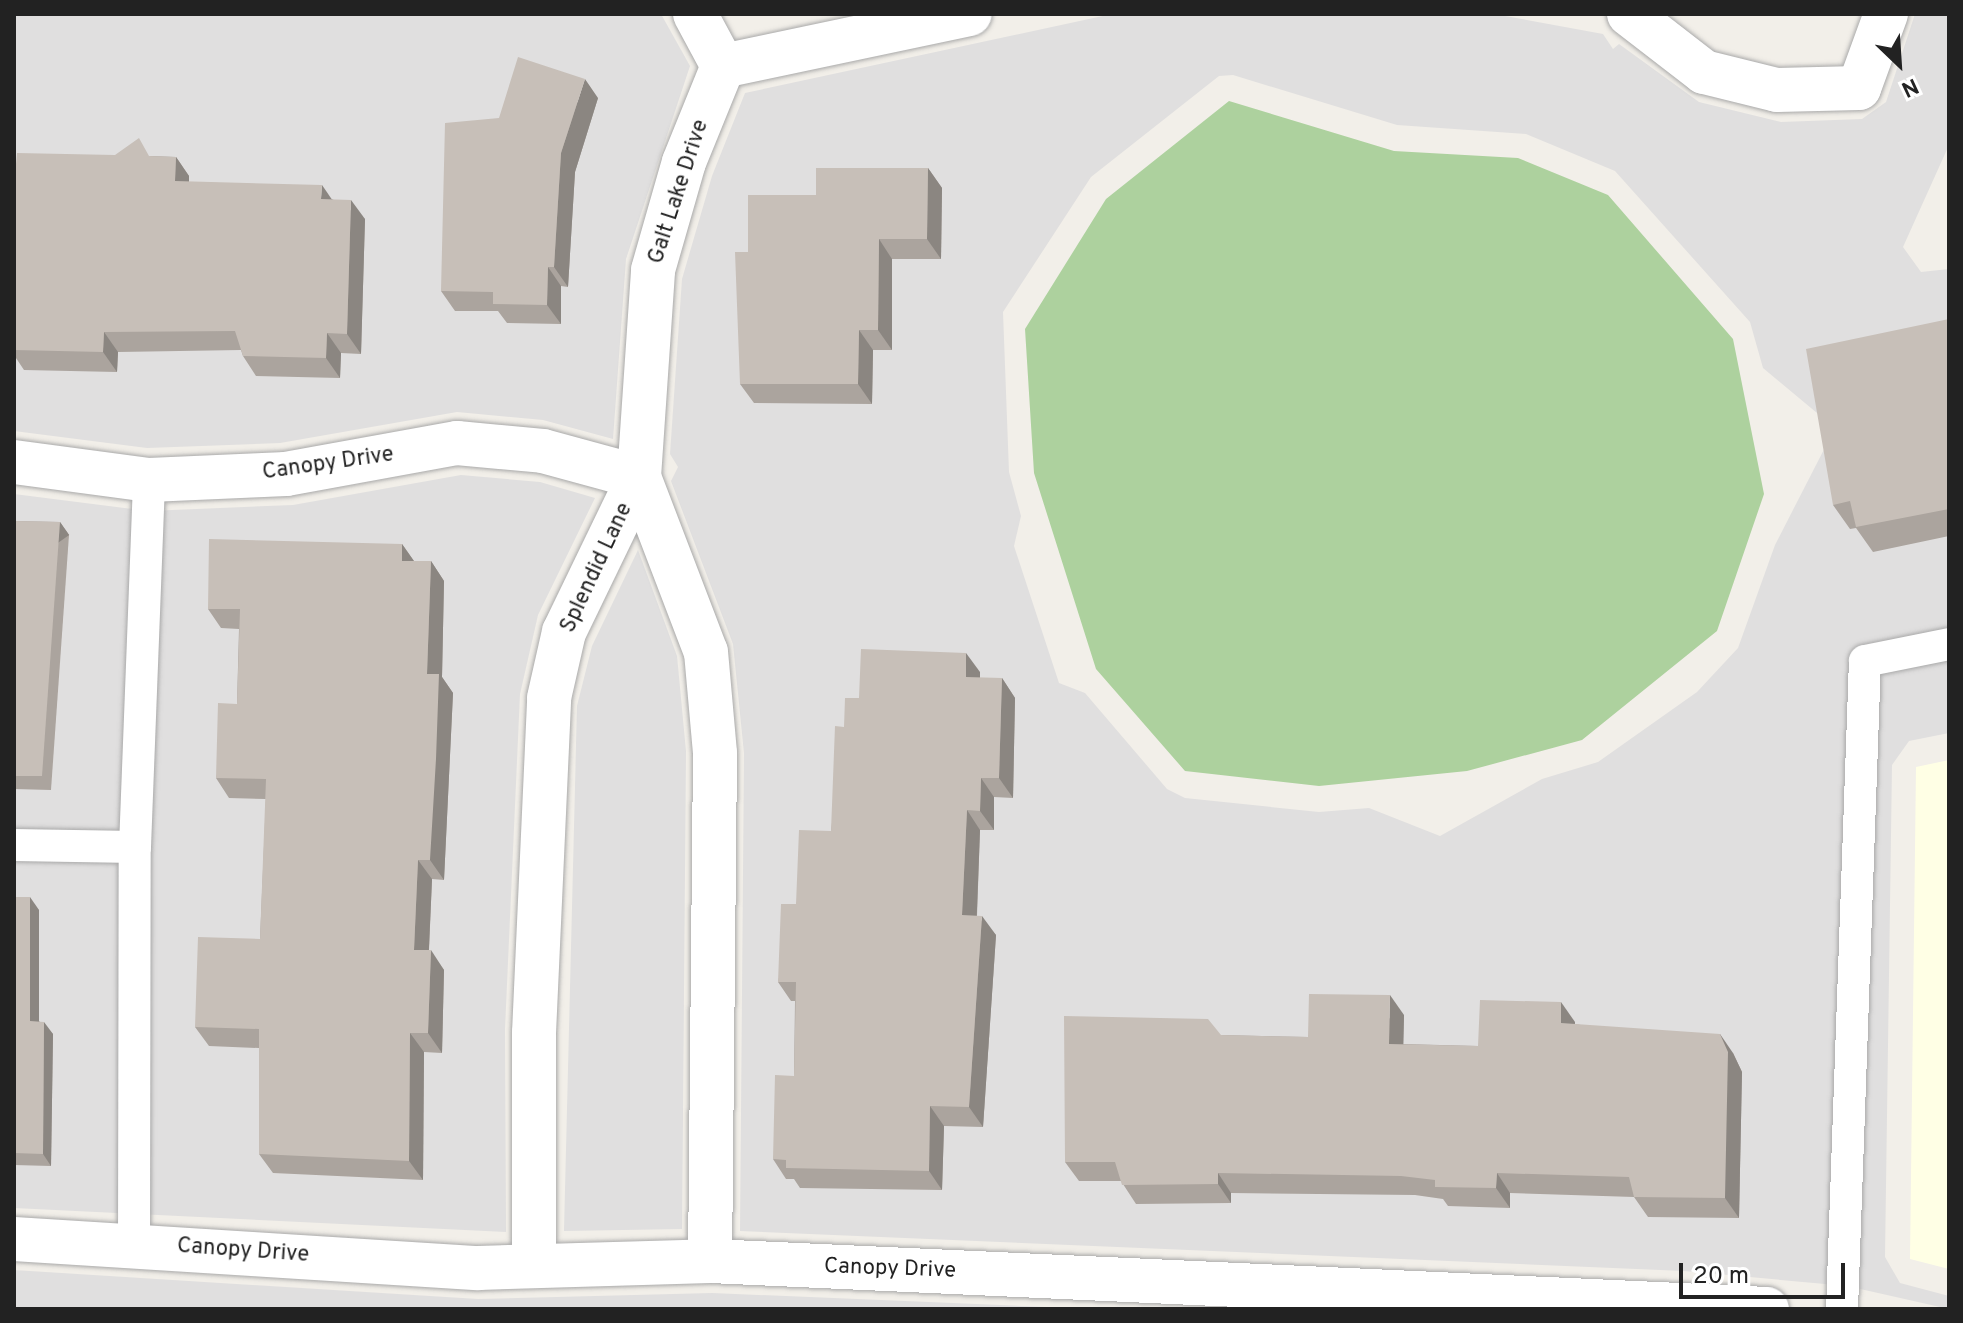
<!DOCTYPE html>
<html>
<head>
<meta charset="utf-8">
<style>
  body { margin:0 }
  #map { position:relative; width:1963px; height:1323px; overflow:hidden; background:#f2efe9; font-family:Overpass,sans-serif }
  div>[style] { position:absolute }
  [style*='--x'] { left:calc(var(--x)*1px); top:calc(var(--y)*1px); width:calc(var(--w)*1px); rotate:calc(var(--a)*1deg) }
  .residential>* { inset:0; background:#e0dfdf }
  .education>* { inset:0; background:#ffffe5 }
  .forest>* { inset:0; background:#add19e }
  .roads { filter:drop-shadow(0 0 2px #a9a9a9) drop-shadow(0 0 2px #a9a9a9) }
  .service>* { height:32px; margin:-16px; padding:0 16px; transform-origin:16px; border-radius:16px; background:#fff }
  .minor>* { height:44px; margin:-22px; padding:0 22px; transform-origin:22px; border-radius:22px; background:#fff }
  .wall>* { inset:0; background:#aba49e }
  .shaded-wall>* { inset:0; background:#8b8681; transform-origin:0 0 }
  .building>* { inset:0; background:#c7bfb8 }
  span { translate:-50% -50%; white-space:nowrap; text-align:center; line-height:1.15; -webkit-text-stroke:8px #fff; paint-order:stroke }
  .street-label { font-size:22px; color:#222 }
  .frame { position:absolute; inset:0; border:16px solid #222; pointer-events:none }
  .north { position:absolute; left:1859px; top:24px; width:80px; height:80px; -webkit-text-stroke:6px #fff; paint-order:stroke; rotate:155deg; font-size:22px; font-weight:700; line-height:32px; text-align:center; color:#222 }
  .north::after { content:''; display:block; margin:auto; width:28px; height:36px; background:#222; clip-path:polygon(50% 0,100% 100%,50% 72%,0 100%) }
  .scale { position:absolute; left:1679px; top:1263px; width:166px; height:36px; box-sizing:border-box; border:4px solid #222; border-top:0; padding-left:10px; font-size:24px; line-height:28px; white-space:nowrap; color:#222; -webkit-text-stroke:6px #fff; paint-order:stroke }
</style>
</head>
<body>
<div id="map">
  <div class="residential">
    <i style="clip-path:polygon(14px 14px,661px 14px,690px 66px,626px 259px,613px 439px,543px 420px,457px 412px,280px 443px,147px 448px,14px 431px)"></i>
    <i style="clip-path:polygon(evenodd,1112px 14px,1494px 14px,1603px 34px,1613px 49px,1619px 44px,1699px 102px,1781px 122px,1862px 119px,1886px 102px,1915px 14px,1949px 14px,1949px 145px,1903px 247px,1921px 272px,1949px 269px,1949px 733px,1909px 741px,1892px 765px,1885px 1257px,1900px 1283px,1949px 1296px,1949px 1309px,1847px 1286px,1684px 1271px,740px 1231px,744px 753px,733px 644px,671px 481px,678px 467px,670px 454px,682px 279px,712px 176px,745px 93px,1112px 14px,1233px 75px,1397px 125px,1526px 134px,1615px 171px,1750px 322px,1763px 368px,1835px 428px,1775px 545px,1738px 648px,1697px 692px,1598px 762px,1542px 779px,1440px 836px,1369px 808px,1319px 812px,1185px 798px,1167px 789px,1085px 693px,1059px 683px,1014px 546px,1021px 516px,1009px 472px,1003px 312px,1091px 177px,1219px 76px,1233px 75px)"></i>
    <i style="clip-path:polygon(461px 475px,540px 482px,595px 498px,538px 615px,520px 694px,505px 1029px,506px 1232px,14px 1208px,14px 494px,148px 511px,293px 505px)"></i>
    <i style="clip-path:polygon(638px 550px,677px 656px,686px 752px,682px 1229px,564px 1231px,577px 706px,592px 646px)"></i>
    <i style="clip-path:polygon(14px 1270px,478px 1299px,712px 1293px,1095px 1309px,14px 1309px)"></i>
  </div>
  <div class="education">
    <i style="clip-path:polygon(1949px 760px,1949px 1269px,1910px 1259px,1916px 767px)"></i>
  </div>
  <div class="forest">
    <i style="clip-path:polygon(1229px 101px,1394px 151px,1518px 158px,1608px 195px,1733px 339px,1764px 494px,1717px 631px,1582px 740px,1467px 771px,1319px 786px,1185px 771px,1096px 669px,1034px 473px,1025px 329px,1106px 199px)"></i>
  </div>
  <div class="roads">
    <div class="service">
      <i style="--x:14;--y:845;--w:121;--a:0.9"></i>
      <i style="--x:134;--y:1243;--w:396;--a:-89.9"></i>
      <i style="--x:135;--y:847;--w:367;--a:-87.8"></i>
      <i style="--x:1842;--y:1309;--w:648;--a:-87.97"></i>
      <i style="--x:1865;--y:661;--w:86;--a:-11.4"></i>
    </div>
    <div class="minor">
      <i style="--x:1629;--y:14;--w:95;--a:37.7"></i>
      <i style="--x:1704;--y:72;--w:75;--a:13.9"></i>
      <i style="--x:1777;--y:90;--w:82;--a:-1.4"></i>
      <i style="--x:1859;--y:88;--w:79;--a:-70"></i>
      <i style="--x:723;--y:66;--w:252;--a:-11.9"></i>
      <i style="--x:14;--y:462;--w:136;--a:7.6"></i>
      <i style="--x:149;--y:480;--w:137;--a:-2.5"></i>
      <i style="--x:286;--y:474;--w:174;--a:-10.3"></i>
      <i style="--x:457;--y:443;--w:86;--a:5.3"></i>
      <i style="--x:543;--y:451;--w:99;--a:15.2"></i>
      <i style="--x:639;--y:477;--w:187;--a:69.1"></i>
      <i style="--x:706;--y:652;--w:101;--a:84.9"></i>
      <i style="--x:715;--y:753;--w:508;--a:90.56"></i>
      <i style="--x:14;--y:1239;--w:465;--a:3.6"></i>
      <i style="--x:478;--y:1268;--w:232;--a:-1.7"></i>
      <i style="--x:710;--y:1261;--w:1058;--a:2.6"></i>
      <i style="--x:534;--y:1263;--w:230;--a:-90"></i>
      <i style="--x:534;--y:1033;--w:335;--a:-87.4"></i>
      <i style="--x:549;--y:698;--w:68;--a:-77.2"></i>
      <i style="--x:564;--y:632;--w:172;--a:-64.2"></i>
      <i style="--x:639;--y:477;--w:207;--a:-86.1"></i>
      <i style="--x:653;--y:270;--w:112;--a:-74"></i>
      <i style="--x:684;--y:162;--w:104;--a:-67.9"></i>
      <i style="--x:723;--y:66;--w:59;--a:-118.3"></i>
    </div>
  </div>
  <div class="wall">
    <i style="clip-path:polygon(598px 98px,575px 172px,568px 287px,561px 286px,561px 324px,507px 323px,498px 311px,455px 311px,441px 291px,499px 118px)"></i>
    <i style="clip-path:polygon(151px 156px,176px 157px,189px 176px,189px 182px,332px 199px,365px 219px,361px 354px,341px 353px,340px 378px,256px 376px,243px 356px,241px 350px,118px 352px,117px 372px,24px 370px,14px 355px,14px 164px)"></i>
    <i style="clip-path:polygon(928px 168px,942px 188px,941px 259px,892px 259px,892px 350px,873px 350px,872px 404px,754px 403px,740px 384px,816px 195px)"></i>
    <i style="clip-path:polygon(1949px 319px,1949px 536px,1873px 552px,1856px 528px,1850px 529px,1833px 505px)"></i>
    <i style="clip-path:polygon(14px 521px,60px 522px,69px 535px,51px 790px,14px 789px)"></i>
    <i style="clip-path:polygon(402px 544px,414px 561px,431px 561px,444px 581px,442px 677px,453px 693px,444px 880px,432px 879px,429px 950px,444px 970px,442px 1053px,424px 1052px,423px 1180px,273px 1173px,259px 1154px,259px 1048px,209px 1046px,195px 1027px,260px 939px,266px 799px,229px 798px,216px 778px,237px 704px,239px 629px,221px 628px,208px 609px)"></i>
    <i style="clip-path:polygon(980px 672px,980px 678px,1002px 678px,1015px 698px,1013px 798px,994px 797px,994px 830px,980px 830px,977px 916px,996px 935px,983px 1127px,944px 1126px,942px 1190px,800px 1188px,794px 1179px,786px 1179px,773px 1159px,794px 1076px,795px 1001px,791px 1001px,778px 982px,796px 904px,831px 831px,844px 727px,859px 698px)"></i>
    <i style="clip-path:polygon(14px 897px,39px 910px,39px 1021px,53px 1034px,51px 1166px,14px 1165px)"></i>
    <i style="clip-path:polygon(1404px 1015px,1403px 1044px,1478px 1046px,1575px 1022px,1575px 1024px,1733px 1053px,1742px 1072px,1739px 1218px,1648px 1217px,1634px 1197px,1510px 1193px,1510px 1208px,1448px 1206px,1443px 1199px,1415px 1195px,1231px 1193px,1231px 1203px,1136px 1204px,1121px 1181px,1079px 1181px,1065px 1162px,1221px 1035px,1308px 1037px)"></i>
  </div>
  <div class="shaded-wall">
    <i style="clip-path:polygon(585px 79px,598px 98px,575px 172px,568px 287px,554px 267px,561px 153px)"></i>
    <i style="clip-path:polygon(176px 157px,189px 176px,189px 201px,175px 181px)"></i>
    <i style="clip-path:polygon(928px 168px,942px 188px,941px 259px,927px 239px)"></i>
    <i style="clip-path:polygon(322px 185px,335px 204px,321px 199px)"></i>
    <i style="clip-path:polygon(351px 200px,365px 219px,361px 354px,347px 334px)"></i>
    <i style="clip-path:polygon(879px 239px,892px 259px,892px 350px,878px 330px)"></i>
    <i style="clip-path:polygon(548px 267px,561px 286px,561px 324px,547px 305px)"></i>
    <i style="clip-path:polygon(859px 330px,873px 350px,872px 404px,858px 384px)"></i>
    <i style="clip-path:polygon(104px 332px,118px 352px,117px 372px,103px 352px)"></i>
    <i style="clip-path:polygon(327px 333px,341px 353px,340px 378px,326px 358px)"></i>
    <i style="left:60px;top:522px;width:16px;height:255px;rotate:55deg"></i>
    <i style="clip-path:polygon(402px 544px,416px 564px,402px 561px)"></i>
    <i style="clip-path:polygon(431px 561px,444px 581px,442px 677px,453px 693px,444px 880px,430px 860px,427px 674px)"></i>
    <i style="clip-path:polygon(966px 653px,980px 672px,980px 697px,966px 677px)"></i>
    <i style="clip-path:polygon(1002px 678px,1015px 698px,1013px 798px,999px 778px)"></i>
    <i style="clip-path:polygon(981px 778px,994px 797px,994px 830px,980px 811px)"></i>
    <i style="clip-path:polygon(967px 810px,980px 830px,976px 935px,962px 915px)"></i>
    <i style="clip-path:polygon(418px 860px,432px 879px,428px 969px,414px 950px)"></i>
    <i style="clip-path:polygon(30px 897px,39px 910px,39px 1033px,30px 1021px)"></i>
    <i style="clip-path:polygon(982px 916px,996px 935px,983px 1127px,969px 1107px)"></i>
    <i style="clip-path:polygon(431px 950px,444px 970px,442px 1053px,428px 1033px)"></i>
    <i style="clip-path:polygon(1390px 995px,1404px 1015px,1403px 1063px,1389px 1044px)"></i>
    <i style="clip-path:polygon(1561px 1002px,1575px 1022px,1574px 1043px,1561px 1023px)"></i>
    <i style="clip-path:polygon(44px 1022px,53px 1034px,51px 1166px,43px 1154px)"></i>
    <i style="clip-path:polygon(410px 1033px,424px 1052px,423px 1180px,409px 1161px)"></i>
    <i style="clip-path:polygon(1720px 1034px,1733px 1053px,1742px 1072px,1739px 1218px,1725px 1198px)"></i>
    <i style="clip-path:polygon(930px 1106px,944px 1126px,942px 1190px,929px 1171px)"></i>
    <i style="clip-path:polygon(1218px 1173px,1231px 1193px,1231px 1203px,1218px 1184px)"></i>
    <i style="clip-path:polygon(1497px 1173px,1510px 1193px,1510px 1208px,1496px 1188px)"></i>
  </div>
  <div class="building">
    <i style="clip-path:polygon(518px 57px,585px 79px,561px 153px,554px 267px,548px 267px,547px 305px,493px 304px,493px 292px,441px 291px,445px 123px,499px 118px)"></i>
    <i style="clip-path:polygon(139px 138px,149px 156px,176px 157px,175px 181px,322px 185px,321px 199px,351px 200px,347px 334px,327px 333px,326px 358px,243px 356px,235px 331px,104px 332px,103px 352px,14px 350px,14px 164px,16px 164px,17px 153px,115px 155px)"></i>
    <i style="clip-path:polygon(816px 168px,928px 168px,927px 239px,879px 239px,878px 330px,859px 330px,858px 384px,740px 384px,735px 252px,748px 252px,748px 195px,816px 195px)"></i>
    <i style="clip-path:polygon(1949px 319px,1949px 509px,1856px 527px,1850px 501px,1833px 505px,1806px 349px)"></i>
    <i style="clip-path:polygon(14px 521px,60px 522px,42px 776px,14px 776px)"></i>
    <i style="clip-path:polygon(209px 539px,402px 544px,402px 561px,431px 561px,427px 674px,439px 674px,436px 759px,430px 860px,418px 860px,414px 950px,431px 950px,428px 1033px,410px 1033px,409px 1161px,259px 1154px,259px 1029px,195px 1027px,198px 937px,260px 939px,266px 779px,216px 778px,218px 703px,237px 704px,240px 609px,208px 609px)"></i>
    <i style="clip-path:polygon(861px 649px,966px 653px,966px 677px,1002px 678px,999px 778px,981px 778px,980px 811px,967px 810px,962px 915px,982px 916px,969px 1107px,930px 1106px,929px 1171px,786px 1168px,786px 1160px,773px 1159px,775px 1075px,794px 1076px,796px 982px,778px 982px,781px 904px,796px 904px,799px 830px,831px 831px,835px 726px,844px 727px,845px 698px,859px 698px)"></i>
    <i style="clip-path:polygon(14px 897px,30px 897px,30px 1021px,44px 1022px,43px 1154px,14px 1153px)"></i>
    <i style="clip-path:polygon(1309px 994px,1390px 995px,1389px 1044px,1478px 1046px,1480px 1000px,1561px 1002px,1561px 1023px,1720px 1034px,1728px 1052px,1725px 1198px,1634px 1197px,1629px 1177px,1497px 1173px,1496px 1188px,1435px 1187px,1435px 1180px,1401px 1176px,1218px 1173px,1218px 1184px,1122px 1185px,1115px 1162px,1065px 1162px,1064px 1016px,1208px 1019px,1221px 1035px,1308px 1037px)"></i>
  </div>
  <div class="street-label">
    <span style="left:679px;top:192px;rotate:-72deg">Galt Lake Drive</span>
    <span style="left:328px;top:464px;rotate:-8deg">Canopy Drive</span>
    <span style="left:597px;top:568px;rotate:-65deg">Splendid Lane</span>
    <span style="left:243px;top:1251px;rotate:4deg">Canopy Drive</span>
    <span style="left:890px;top:1269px;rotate:2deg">Canopy Drive</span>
  </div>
  <div class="frame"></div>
  <div class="north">N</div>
  <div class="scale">20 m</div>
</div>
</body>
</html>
